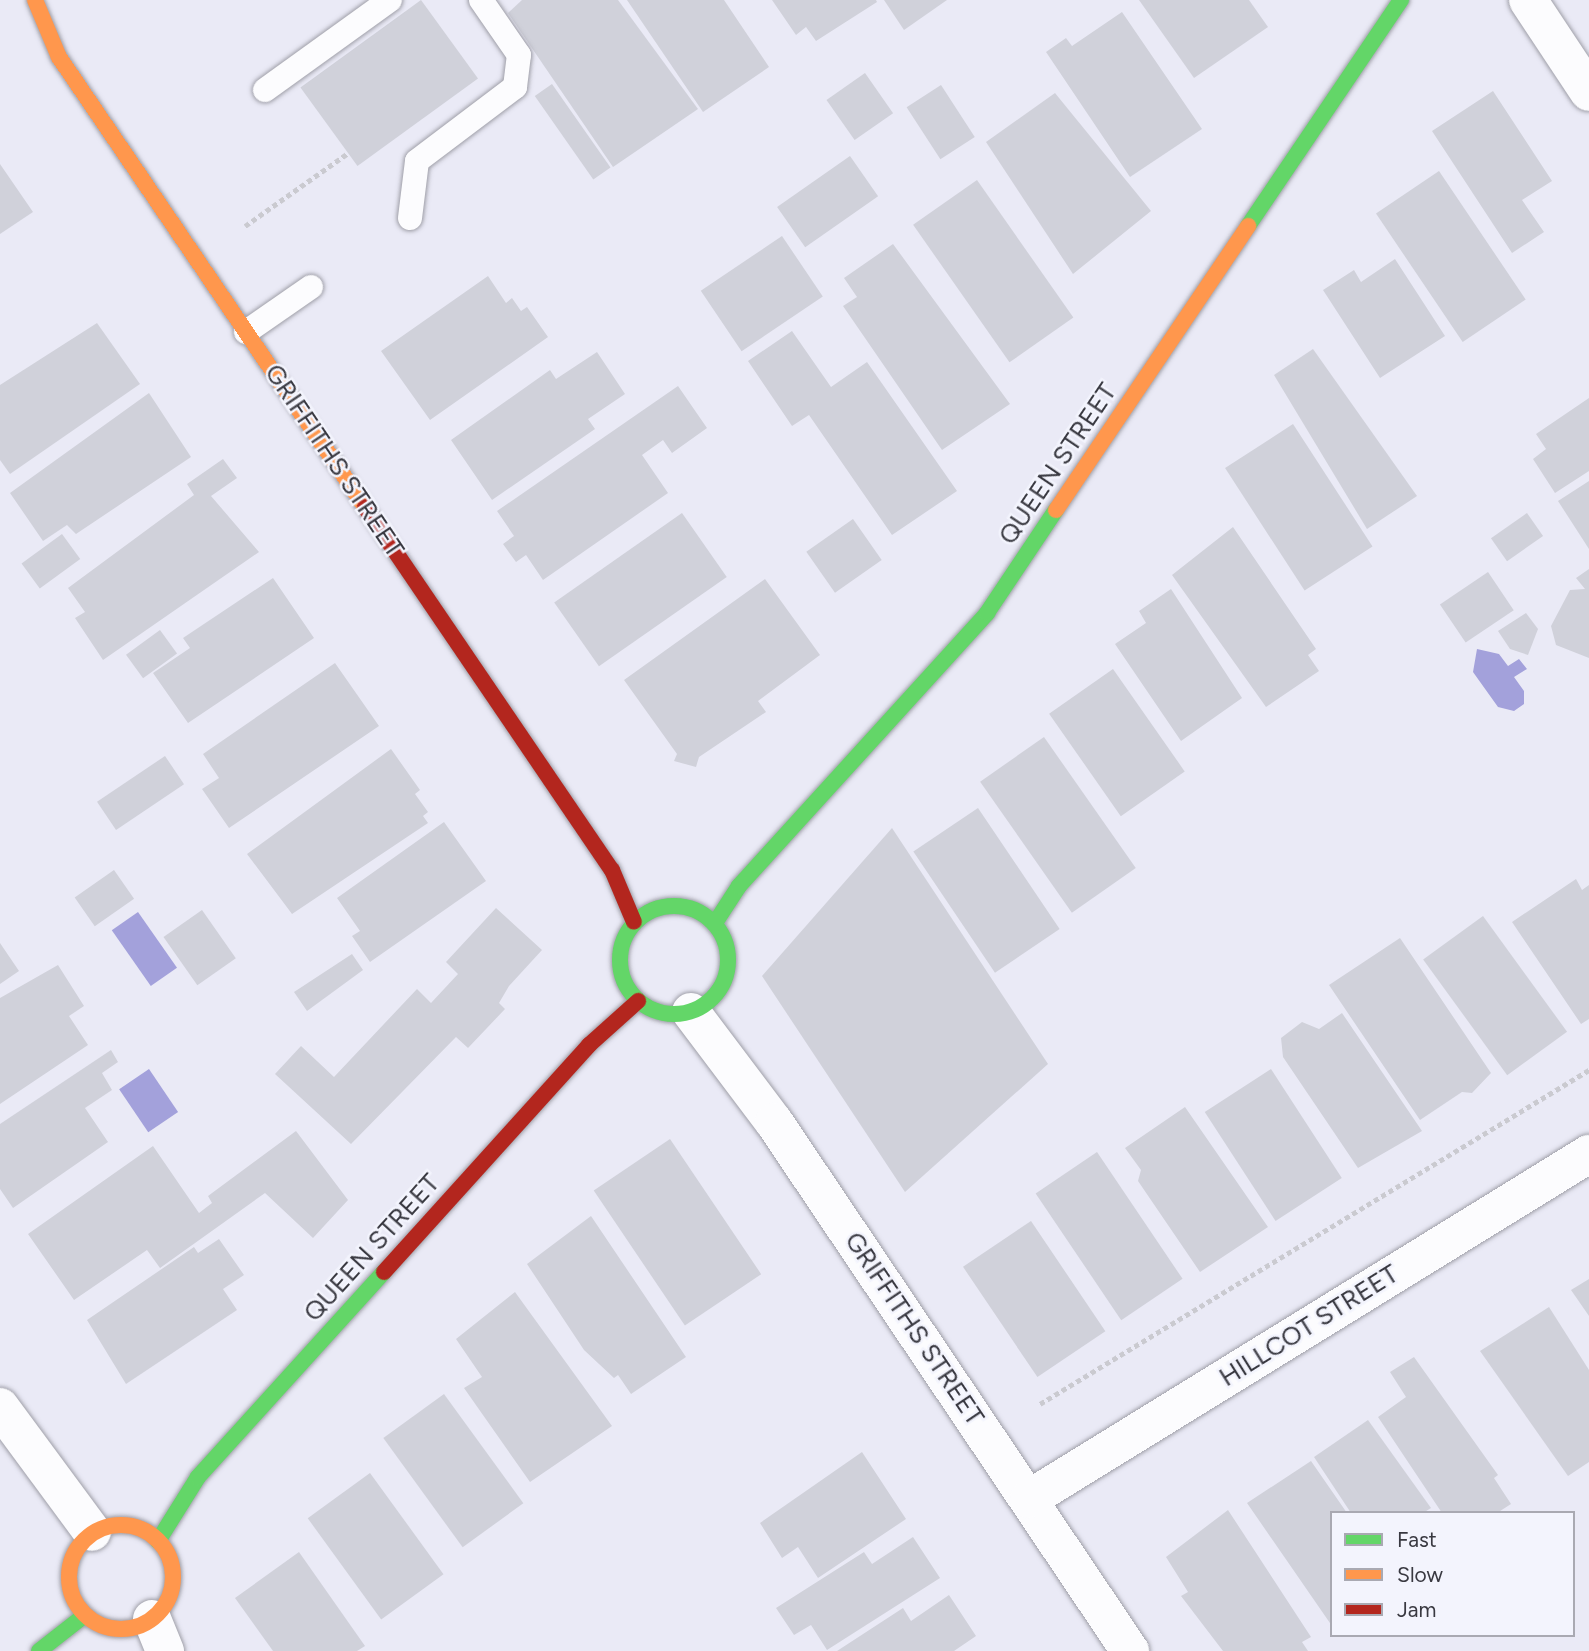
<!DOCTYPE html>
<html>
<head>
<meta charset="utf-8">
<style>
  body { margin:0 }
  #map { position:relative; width:1589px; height:1651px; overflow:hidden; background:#eaeaf6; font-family:Figtree,sans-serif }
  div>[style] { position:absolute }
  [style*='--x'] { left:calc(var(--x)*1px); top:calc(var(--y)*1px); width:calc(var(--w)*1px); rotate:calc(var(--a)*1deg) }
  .water>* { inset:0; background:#a3a1db; transform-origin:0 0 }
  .building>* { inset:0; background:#d0d1da; transform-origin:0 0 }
  .path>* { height:4.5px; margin-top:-2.25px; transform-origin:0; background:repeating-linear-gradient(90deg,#cacad0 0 5px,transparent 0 8.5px) }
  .roads { filter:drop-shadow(0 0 2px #9f9fa8) drop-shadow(0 0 2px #9f9fa8) }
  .lane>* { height:24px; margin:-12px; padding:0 12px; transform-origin:12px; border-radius:12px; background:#fcfcfe }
  .street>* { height:38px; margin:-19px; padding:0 19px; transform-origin:19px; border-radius:19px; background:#fcfcfe }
  .fast>* { height:16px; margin:-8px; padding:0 8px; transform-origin:8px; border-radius:8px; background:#63d668 }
  .fast>.ring { margin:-8px; padding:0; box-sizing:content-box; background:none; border:16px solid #63d668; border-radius:50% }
  .slow>* { height:16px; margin:-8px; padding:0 8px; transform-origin:8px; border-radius:8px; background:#ff974d }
  .slow>.ring { margin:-8px; padding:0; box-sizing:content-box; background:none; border:16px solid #ff974d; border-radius:50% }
  .jam>* { height:16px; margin:-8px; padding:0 8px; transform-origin:8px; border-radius:8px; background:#b3261e }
  span { translate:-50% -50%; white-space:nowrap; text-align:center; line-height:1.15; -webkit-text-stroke:5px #f3f4fd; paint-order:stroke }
  .street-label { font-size:26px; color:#393941 }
  .legend { position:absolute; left:1330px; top:1511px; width:245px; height:126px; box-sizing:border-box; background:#f3f4fd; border:2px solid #a9a9b2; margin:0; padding:9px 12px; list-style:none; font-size:21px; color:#393941 }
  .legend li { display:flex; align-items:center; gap:14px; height:35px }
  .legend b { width:35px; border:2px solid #a9a9b2 }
</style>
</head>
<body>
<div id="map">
  <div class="water">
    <i style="clip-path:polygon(1477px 649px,1499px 654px,1508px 666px,1519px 659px,1527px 669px,1514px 677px,1524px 691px,1524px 704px,1514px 711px,1498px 707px,1473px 672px)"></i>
    <i style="left:138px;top:912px;width:68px;height:32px;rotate:55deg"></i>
    <i style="left:149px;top:1069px;width:52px;height:36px;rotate:56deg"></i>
  </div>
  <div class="building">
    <i style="left:421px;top:0;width:97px;height:149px;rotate:54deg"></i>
    <i style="clip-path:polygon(522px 0,618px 0,698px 109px,613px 167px,508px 13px)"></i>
    <i style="clip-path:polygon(627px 0,724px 0,769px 67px,703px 112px)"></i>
    <i style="clip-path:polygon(772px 0,876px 0,877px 2px,816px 41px,806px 27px,796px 35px)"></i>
    <i style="clip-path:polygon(884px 0,947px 0,904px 30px)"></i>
    <i style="clip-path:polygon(1139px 0,1249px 0,1268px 27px,1194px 78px)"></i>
    <i style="clip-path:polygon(1122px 12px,1202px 129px,1130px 177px,1046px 52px,1066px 38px,1072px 46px)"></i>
    <i style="left:865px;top:73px;width:49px;height:47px;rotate:55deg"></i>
    <i style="left:552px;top:84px;width:102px;height:21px;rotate:55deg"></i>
    <i style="left:941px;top:85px;width:62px;height:41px;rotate:57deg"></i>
    <i style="clip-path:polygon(1493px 91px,1552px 181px,1522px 200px,1544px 232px,1512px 253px,1432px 131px)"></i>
    <i style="clip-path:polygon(1055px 93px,1151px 211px,1073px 274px,986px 142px)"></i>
    <i style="left:850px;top:156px;width:49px;height:89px;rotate:55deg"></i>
    <i style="clip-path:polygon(0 164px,33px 212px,0 234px)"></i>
    <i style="left:1439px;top:171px;width:155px;height:76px;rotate:56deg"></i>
    <i style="left:977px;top:180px;width:168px;height:78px;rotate:55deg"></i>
    <i style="left:782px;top:236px;width:73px;height:98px;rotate:56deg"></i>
    <i style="clip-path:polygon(893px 244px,1010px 404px,942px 450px,843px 306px,857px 297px,844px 278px)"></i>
    <i style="clip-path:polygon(1395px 259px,1445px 336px,1380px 378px,1323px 290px,1354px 270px,1361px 282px)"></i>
    <i style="clip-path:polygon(488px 276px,506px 303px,512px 298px,521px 311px,527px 307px,548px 337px,430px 420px,381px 351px)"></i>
    <i style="clip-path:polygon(97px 323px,140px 384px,10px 474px,0 460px,0 385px)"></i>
    <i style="clip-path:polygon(792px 331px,831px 387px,867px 362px,957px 491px,892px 535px,809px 415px,792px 426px,748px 361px)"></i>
    <i style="clip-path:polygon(1313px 349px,1417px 496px,1367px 529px,1274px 375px)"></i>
    <i style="clip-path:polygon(597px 352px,625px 394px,588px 419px,595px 429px,492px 500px,451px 440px,550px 370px,556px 379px)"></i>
    <i style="clip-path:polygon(678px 386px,707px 428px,672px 453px,663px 440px,642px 455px,668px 493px,543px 580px,526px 555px,516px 562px,503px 544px,514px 536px,497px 511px)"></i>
    <i style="clip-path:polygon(149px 393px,191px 457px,76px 534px,67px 525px,43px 541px,10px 493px)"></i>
    <i style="clip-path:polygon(1589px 398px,1589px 471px,1555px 493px,1533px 459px,1546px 449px,1536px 434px)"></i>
    <i style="left:1293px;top:424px;width:146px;height:81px;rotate:57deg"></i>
    <i style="clip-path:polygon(223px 459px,237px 478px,211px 496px,259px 552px,103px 660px,75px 618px,85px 612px,68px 588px,194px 495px,187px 484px)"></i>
    <i style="clip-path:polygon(1589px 481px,1589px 549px,1558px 501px)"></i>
    <i style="left:682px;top:513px;width:78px;height:156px;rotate:55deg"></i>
    <i style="left:1527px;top:513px;width:28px;height:44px;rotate:55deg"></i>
    <i style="left:853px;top:519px;width:50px;height:57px;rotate:55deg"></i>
    <i style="clip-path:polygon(1233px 527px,1316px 649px,1308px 655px,1319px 671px,1266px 707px,1172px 575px)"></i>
    <i style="left:62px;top:534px;width:31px;height:50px;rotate:54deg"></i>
    <i style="clip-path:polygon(1589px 569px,1589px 658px,1556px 645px,1551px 626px,1570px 590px,1585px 589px,1576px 578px)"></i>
    <i style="left:1488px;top:572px;width:46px;height:58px;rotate:56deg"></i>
    <i style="clip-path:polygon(273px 578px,314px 638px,188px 723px,153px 673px,190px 648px,183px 638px)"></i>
    <i style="clip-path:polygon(765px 579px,820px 655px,758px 701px,766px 712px,699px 757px,696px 767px,674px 761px,677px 754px,624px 680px)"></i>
    <i style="clip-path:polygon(1171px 589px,1242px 698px,1181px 741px,1115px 644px,1146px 623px,1139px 611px)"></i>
    <i style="clip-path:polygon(1526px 613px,1538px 629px,1528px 655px,1510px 649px,1498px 631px)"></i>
    <i style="left:160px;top:630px;width:29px;height:42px;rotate:54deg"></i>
    <i style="clip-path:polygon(335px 663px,379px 726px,229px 828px,202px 789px,219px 778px,203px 754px)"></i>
    <i style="left:1113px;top:669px;width:125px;height:78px;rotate:55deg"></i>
    <i style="left:1044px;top:737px;width:160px;height:78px;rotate:55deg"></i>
    <i style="clip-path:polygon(391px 749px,420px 790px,415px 794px,428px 812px,423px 816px,428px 823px,292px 914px,247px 854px)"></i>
    <i style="left:165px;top:756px;width:34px;height:82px;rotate:56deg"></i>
    <i style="left:978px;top:808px;width:146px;height:78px;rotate:56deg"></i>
    <i style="clip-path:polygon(444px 822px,486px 881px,370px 962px,352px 936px,360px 931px,337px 898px)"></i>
    <i style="clip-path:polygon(892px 828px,1048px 1064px,905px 1192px,762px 976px)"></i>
    <i style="left:114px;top:870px;width:35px;height:48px;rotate:55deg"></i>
    <i style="clip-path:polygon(1576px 879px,1582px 890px,1589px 885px,1589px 1019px,1581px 1024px,1512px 922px)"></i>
    <i style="clip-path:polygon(496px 908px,542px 950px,509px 986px,499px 1003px,505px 1009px,468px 1048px,456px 1037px,351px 1144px,275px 1074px,301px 1046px,334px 1077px,417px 989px,431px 1003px,458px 974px,446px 962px)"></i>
    <i style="left:202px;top:910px;width:59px;height:47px;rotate:55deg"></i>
    <i style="left:1483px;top:916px;width:143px;height:74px;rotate:54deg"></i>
    <i style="clip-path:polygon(1400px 938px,1491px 1073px,1472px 1093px,1462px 1092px,1420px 1120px,1329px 985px)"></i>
    <i style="clip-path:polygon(0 943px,19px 971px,0 984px)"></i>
    <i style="clip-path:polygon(352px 954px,363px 970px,307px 1011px,294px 992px)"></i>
    <i style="clip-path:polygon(58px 965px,84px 1006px,69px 1016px,88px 1045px,0 1104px,0 998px)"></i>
    <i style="clip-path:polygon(1342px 1013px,1422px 1131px,1358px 1168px,1283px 1057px,1281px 1038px,1302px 1022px,1319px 1029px)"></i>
    <i style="clip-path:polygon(111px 1050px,118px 1062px,102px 1073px,112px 1090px,85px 1108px,108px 1142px,13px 1208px,0 1189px,0 1124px)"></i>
    <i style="left:1271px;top:1069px;width:130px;height:79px;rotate:57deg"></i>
    <i style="clip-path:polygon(1185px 1107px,1268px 1227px,1200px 1272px,1138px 1181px,1141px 1170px,1125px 1148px)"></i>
    <i style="clip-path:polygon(296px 1131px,348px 1200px,313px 1238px,265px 1193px,160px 1268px,147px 1250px,74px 1300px,28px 1234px,153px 1146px,199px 1213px,212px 1203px,208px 1196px)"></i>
    <i style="left:670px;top:1139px;width:163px;height:92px;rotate:56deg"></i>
    <i style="left:1097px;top:1152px;width:153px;height:74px;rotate:56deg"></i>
    <i style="clip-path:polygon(591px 1216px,686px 1357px,631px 1394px,618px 1375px,614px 1378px,584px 1350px,527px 1264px)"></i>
    <i style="left:1031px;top:1221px;width:133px;height:82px;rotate:56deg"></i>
    <i style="clip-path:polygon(219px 1239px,244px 1275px,223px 1289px,237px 1310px,126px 1384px,87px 1320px,194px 1247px,198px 1253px)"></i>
    <i style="clip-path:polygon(1589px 1279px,1589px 1316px,1571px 1290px)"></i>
    <i style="clip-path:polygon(515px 1292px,612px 1426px,530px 1482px,464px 1388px,482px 1377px,456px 1339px)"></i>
    <i style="clip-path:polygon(1549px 1307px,1589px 1370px,1589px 1462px,1568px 1476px,1480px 1351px)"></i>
    <i style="clip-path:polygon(1414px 1357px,1498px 1475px,1494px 1478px,1511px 1504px,1497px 1513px,1442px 1513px,1378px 1417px,1406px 1397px,1390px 1372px)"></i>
    <i style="left:444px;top:1394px;width:135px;height:75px;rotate:54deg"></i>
    <i style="clip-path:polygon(1368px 1420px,1431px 1508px,1423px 1513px,1351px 1513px,1314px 1457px)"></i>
    <i style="clip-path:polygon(862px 1452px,906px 1519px,818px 1578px,798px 1547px,782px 1558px,760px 1523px)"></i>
    <i style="clip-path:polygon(1311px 1461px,1347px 1513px,1332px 1513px,1332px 1626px,1247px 1503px)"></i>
    <i style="left:370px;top:1473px;width:125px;height:77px;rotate:54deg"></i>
    <i style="clip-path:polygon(1228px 1510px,1311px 1637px,1302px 1642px,1308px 1651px,1223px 1651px,1181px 1596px,1188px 1592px,1166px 1557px)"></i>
    <i style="clip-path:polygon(913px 1537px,940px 1578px,827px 1650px,811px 1625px,794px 1635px,776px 1608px,864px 1552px,872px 1564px)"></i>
    <i style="clip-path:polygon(299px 1552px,365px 1646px,357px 1651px,273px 1651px,235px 1598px)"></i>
    <i style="clip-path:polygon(949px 1595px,976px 1636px,954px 1651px,837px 1651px,903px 1608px,911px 1621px)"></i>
  </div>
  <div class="path">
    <i style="--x:245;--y:226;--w:126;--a:-35.3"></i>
    <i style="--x:1040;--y:1404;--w:643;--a:-31.32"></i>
  </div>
  <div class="roads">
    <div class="lane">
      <i style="--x:265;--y:90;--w:154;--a:-35.8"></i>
      <i style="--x:410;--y:218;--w:57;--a:-83"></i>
      <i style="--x:417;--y:161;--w:123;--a:-37.1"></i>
      <i style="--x:515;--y:87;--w:32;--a:-83"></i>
      <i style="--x:519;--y:55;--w:67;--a:-124.6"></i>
      <i style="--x:246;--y:332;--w:79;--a:-34.7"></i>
    </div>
    <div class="street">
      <i style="--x:1528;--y:0;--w:110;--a:56.5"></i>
      <i style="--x:691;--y:1012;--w:138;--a:53"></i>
      <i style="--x:774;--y:1122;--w:638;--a:56.06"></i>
      <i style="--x:0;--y:1407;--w:155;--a:53.6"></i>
      <i style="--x:1029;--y:1499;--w:658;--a:-31.64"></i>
      <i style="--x:152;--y:1619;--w:35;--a:68"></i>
    </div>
    <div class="fast">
      <i style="--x:1248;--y:226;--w:273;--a:-55.9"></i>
      <i class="ring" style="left:620px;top:906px;width:92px;height:92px"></i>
      <i style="--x:715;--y:923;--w:44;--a:-57"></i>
      <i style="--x:739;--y:886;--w:369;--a:-47.7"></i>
      <i style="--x:987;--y:613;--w:124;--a:-56.2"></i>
      <i style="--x:158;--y:1541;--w:75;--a:-58"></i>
      <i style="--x:198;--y:1477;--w:277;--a:-47.8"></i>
      <i style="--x:39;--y:1651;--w:58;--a:-38"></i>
    </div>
    <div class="slow">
      <i style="--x:35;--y:0;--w:62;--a:67.2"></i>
      <i style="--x:59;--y:57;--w:544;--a:55.78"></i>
      <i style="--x:1056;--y:510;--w:343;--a:-55.9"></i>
      <i class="ring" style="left:69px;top:1525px;width:88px;height:88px"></i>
    </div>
    <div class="jam">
      <i style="--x:365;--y:507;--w:439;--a:55.8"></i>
      <i style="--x:612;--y:870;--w:56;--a:67.1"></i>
      <i style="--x:384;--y:1272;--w:306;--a:-47.9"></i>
      <i style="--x:589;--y:1045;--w:66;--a:-41.9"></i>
    </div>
  </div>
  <div class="street-label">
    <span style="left:334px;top:461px;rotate:56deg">GRIFFITHS STREET</span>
    <span style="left:1058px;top:464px;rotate:-56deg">QUEEN STREET</span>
    <span style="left:372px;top:1248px;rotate:-48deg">QUEEN STREET</span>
    <span style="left:1309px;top:1326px;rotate:-32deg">HILLCOT STREET</span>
    <span style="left:914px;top:1329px;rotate:56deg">GRIFFITHS STREET</span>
  </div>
  <ul class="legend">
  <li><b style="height:9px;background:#63d668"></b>Fast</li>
  <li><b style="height:9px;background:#ff974d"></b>Slow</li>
  <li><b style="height:9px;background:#b3261e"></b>Jam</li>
  </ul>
</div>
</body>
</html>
